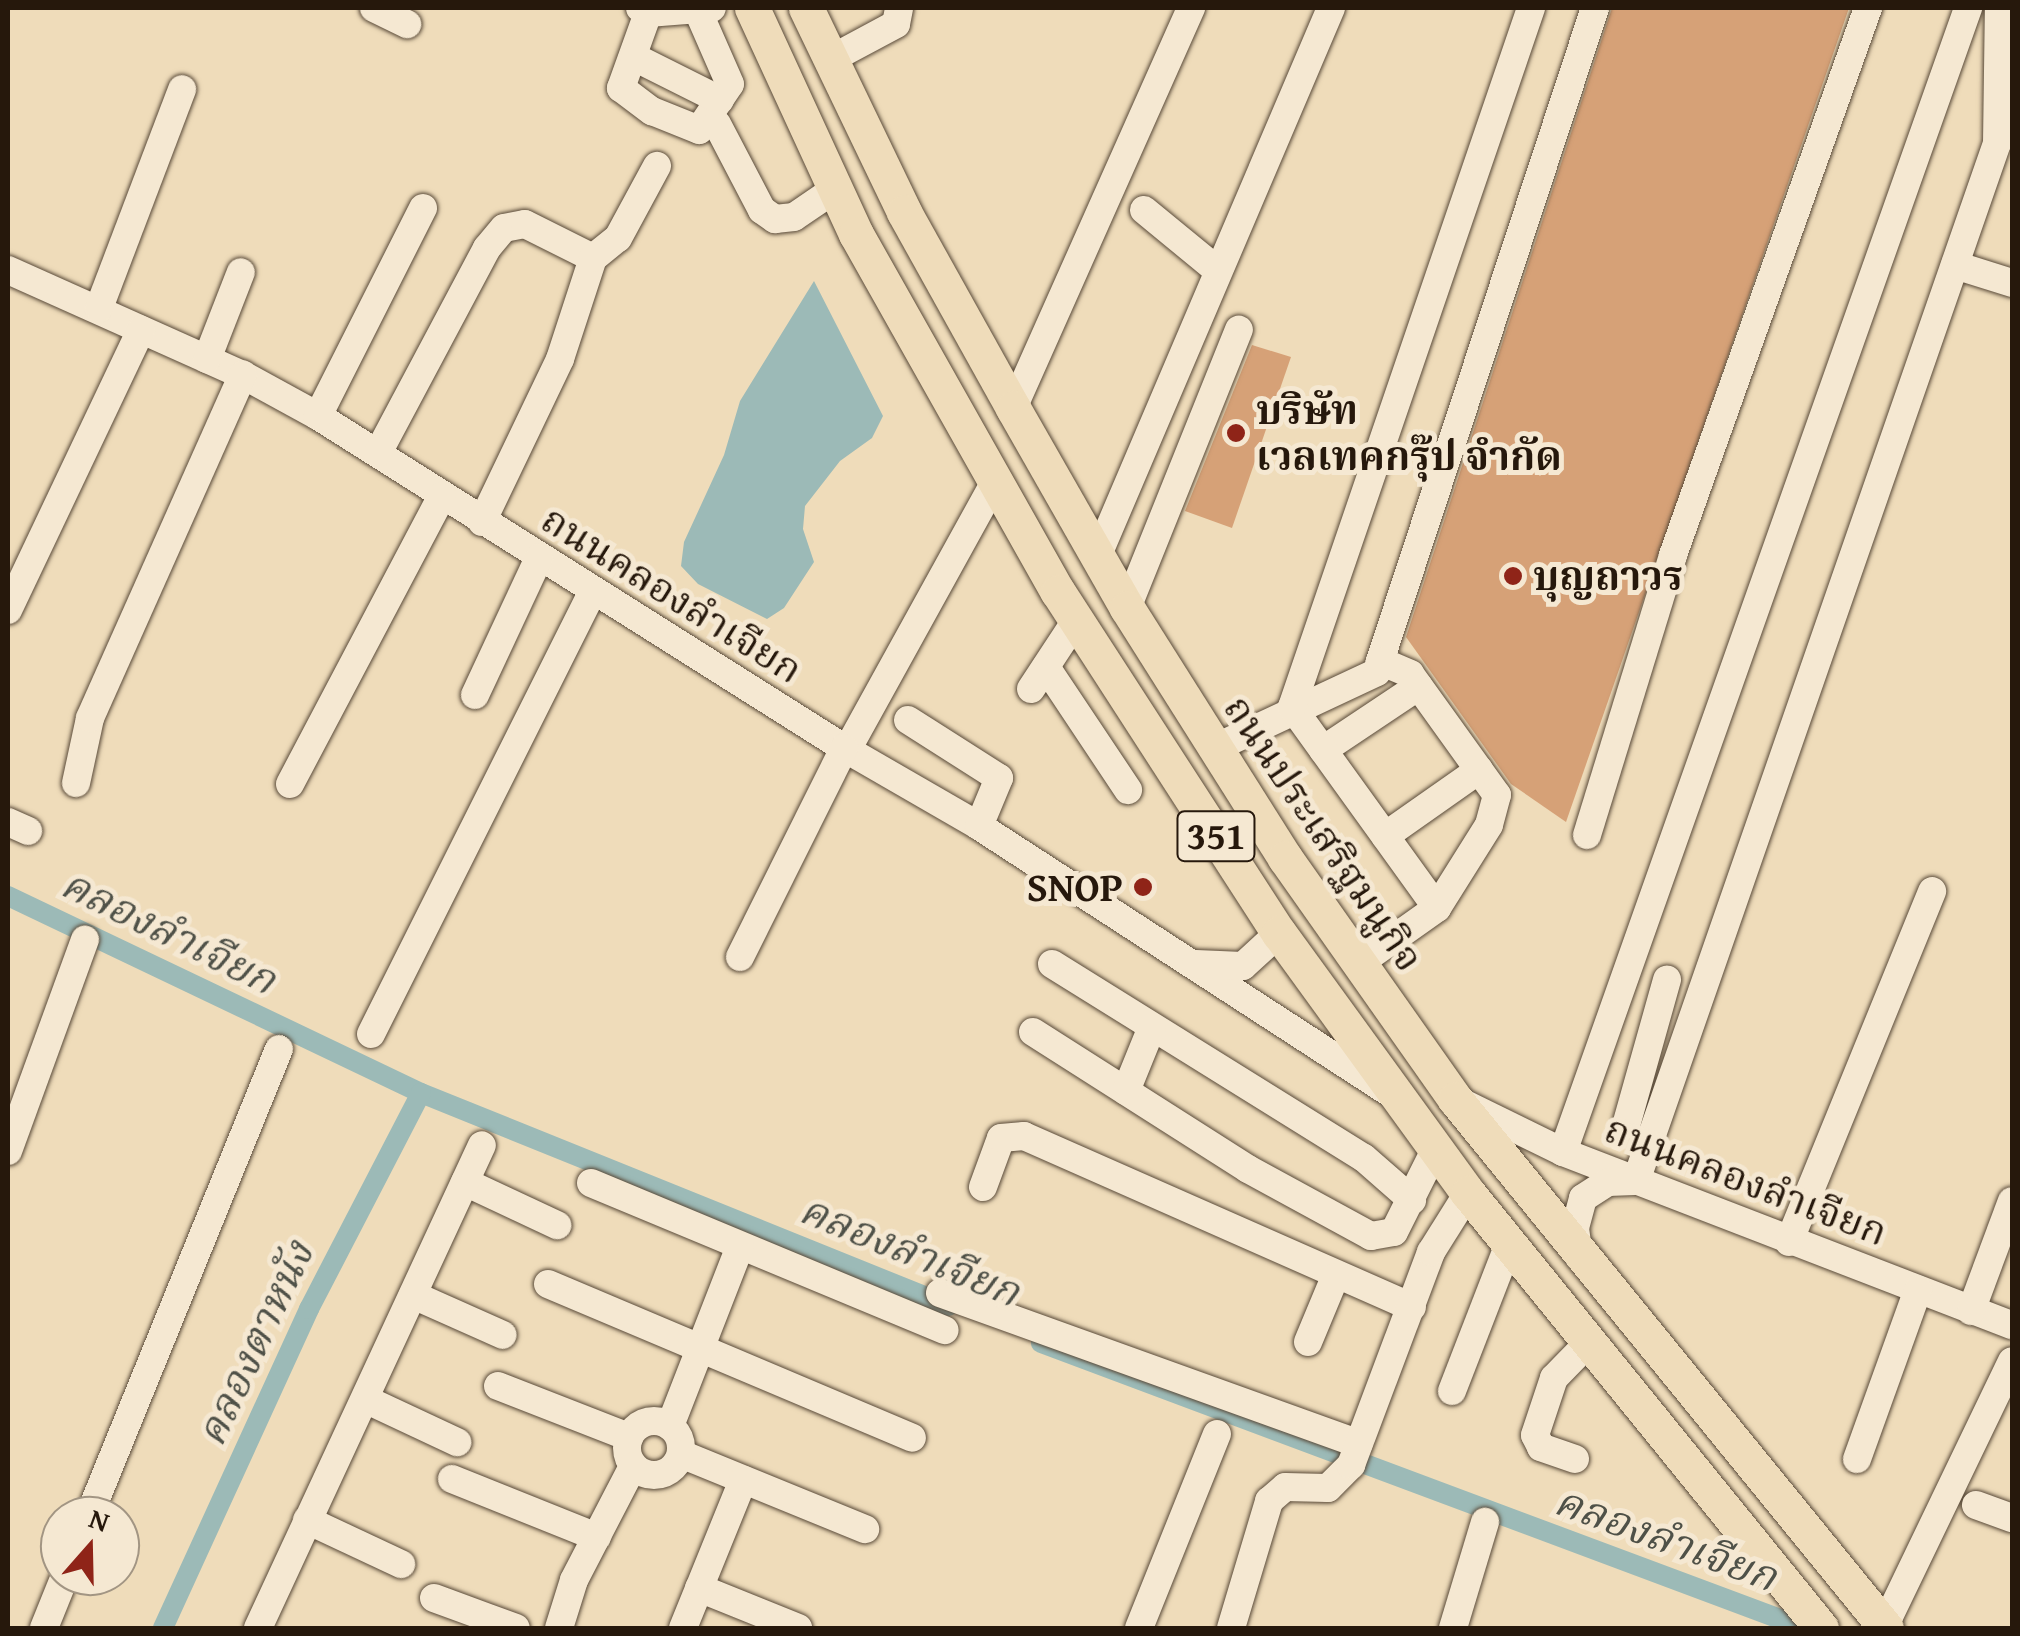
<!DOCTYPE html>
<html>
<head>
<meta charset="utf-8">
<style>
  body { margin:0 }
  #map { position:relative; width:2020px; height:1636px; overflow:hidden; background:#efdcba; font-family:"Gentium Book Plus","Noto Serif Thai",serif }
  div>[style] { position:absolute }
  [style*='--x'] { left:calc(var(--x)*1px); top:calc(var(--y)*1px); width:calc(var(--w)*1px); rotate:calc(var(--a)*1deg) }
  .water>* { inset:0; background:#9cbab7 }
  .canal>* { height:20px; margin:-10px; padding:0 10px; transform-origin:10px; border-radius:10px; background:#9cbab7 }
  .building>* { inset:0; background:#d6a177 }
  .roads { filter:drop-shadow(0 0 2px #584938) drop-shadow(0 0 2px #584938) }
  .minor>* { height:28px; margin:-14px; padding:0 14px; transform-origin:14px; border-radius:14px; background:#f5e8d2 }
  .minor>.ring { margin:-14px; padding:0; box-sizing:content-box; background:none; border:28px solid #f5e8d2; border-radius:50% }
  .major>* { height:35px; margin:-17.5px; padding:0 17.5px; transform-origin:17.5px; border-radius:17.5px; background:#efdcba }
  .dots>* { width:28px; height:28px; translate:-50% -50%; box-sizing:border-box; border:5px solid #f5e8d2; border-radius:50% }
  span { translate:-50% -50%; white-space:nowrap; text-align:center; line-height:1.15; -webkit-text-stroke:10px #f5e8d2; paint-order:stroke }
  .shield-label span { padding:2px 8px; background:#f5e8d2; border:2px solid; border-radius:8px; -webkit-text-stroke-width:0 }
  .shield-label { font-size:38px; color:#26180c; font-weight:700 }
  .poi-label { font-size:40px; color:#26180c; font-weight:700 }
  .left { translate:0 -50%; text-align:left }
  .right { translate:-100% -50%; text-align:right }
  .street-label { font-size:40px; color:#26180c }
  .water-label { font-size:42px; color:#4f5148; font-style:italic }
  .frame { position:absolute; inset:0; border:10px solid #26180c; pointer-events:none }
  .north { position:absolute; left:40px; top:1496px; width:100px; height:100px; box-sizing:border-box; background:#f5e8d2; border:2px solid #a29583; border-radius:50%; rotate:20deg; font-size:28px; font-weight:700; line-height:40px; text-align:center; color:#26180c }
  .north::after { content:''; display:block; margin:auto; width:35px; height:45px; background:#8f2418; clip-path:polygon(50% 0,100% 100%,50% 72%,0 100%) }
</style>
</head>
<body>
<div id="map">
  <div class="water">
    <i style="clip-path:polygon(814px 281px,883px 416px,872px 438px,840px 461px,805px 506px,803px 529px,814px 562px,784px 608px,767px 619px,698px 584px,681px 566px,684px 542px,724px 455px,740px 401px)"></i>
  </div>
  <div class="canal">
    <i style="--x:8;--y:896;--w:458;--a:25.5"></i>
    <i style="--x:421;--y:1093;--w:569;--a:21.97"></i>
    <i style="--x:1041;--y:1343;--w:814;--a:20.48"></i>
    <i style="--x:163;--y:1628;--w:351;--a:-65.4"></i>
    <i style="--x:309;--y:1309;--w:243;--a:-62.6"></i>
  </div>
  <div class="building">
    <i style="clip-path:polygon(1612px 8px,1849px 8px,1566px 822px,1511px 784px,1406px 637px)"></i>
    <i style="clip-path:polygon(1252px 345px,1291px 357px,1232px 528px,1185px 511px)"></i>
  </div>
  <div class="roads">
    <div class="minor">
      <i style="--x:374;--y:8;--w:37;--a:26"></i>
      <i style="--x:640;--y:8;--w:9;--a:32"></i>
      <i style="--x:648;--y:13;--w:64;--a:-4.5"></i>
      <i style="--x:648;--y:13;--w:80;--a:109.8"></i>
      <i style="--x:621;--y:88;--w:39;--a:37"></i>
      <i style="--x:652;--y:111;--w:51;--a:22"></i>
      <i style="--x:699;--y:130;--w:55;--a:-56"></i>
      <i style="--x:730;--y:84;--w:80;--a:-113.7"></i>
      <i style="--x:634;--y:57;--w:96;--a:26.6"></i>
      <i style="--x:829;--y:60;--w:76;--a:-28.2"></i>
      <i style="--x:896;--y:24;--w:16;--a:-79"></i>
      <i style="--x:717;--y:124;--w:97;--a:62.4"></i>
      <i style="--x:762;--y:210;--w:16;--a:35"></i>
      <i style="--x:775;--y:219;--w:19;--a:-6"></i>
      <i style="--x:794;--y:217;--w:50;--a:-34.3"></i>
      <i style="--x:1144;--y:210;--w:94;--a:39.4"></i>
      <i style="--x:1955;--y:265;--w:60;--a:17.5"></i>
      <i style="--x:8;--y:270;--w:257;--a:24.1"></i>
      <i style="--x:243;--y:375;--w:85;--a:28.7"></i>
      <i style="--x:318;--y:416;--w:622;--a:32.26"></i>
      <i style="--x:844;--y:748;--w:156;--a:30"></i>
      <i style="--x:979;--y:826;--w:492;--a:33"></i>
      <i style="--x:99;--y:308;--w:234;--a:-69.2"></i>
      <i style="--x:207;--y:359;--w:93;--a:-68.7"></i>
      <i style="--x:1013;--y:408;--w:438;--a:-66"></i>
      <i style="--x:318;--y:416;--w:233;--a:-63.2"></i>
      <i style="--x:378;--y:453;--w:232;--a:-62"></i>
      <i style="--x:487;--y:248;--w:26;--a:-50"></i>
      <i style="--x:504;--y:228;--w:21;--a:-11"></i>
      <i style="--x:525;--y:224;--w:76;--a:26.6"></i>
      <i style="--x:482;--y:522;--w:181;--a:-64.4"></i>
      <i style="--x:560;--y:359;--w:106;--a:-71.9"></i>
      <i style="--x:593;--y:258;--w:32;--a:-39"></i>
      <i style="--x:618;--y:238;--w:82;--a:-61.6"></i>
      <i style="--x:1097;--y:557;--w:597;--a:-66.91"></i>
      <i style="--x:1127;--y:608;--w:300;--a:-68.1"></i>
      <i style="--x:8;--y:610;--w:310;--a:-64.6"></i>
      <i style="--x:1380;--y:661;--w:687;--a:-71.78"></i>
      <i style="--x:1046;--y:667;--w:148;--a:56.3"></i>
      <i style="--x:1031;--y:689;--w:80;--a:-56.7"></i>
      <i style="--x:475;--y:695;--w:151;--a:-65"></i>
      <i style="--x:908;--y:720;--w:108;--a:32.5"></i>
      <i style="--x:999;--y:778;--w:52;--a:112.6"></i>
      <i style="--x:1215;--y:748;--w:179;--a:-25.1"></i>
      <i style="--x:1377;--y:672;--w:11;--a:-75"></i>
      <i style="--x:1380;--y:661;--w:33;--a:23"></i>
      <i style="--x:1410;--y:674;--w:149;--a:54.3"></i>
      <i style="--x:1497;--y:795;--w:31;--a:105"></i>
      <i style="--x:1489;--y:825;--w:98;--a:122.1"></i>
      <i style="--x:1437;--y:908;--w:97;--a:144.7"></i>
      <i style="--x:847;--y:750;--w:308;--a:-61.1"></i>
      <i style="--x:1323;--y:750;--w:115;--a:-33.7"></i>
      <i style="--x:76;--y:783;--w:66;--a:-77.8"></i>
      <i style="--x:90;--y:718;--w:376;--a:-66"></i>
      <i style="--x:290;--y:784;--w:326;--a:-62.2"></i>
      <i style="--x:8;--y:822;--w:22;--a:24"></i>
      <i style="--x:1587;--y:835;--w:293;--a:-72.9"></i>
      <i style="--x:1673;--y:555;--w:581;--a:-70.38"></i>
      <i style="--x:1385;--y:836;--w:115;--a:-35.1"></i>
      <i style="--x:1437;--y:908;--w:248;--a:-125.8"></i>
      <i style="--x:1292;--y:707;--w:739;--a:-71.12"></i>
      <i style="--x:740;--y:957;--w:233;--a:-63.5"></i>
      <i style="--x:1052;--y:964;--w:367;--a:31.9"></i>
      <i style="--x:1364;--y:1158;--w:64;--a:41.2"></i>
      <i style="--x:1196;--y:964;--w:47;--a:2.4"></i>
      <i style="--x:1243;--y:966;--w:49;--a:-42.5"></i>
      <i style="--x:1033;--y:1032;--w:255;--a:32.5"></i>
      <i style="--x:1248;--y:1169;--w:140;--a:28.6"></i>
      <i style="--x:1371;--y:1236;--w:23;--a:-10"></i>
      <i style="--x:1394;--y:1232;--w:92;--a:-63.4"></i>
      <i style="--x:371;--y:1034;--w:494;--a:-63.4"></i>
      <i style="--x:1126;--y:1091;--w:69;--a:-67.9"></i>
      <i style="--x:1463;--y:1103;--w:111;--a:26.1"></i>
      <i style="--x:1563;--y:1152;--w:481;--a:21.1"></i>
      <i style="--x:1627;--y:1122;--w:148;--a:-74.3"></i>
      <i style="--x:8;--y:1151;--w:225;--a:-70"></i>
      <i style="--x:1563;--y:1152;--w:1214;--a:-70.5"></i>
      <i style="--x:1636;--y:1181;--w:1099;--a:-70.82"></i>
      <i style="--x:1997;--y:143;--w:135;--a:-89.2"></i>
      <i style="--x:465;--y:1182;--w:102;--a:25.1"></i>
      <i style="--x:591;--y:1183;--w:383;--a:22.6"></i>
      <i style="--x:983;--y:1187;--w:52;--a:-69.8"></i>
      <i style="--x:1001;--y:1138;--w:23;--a:-5"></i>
      <i style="--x:1024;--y:1136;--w:424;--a:23.8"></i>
      <i style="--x:1789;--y:1242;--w:379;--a:-67.8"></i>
      <i style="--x:1579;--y:1257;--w:29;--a:-98"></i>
      <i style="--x:1575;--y:1228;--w:31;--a:-75"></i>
      <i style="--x:1583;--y:1198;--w:30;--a:-33"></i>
      <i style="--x:1608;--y:1182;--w:27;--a:-2"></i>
      <i style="--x:548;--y:1284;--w:395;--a:22.9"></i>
      <i style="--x:940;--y:1293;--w:445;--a:19.8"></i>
      <i style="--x:413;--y:1295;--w:98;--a:24"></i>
      <i style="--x:1971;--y:1311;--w:117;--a:-69.6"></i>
      <i style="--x:1308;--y:1342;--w:70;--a:-67.4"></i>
      <i style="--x:498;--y:1386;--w:141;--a:21.3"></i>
      <i style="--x:1452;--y:1391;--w:158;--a:-68.8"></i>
      <i style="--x:365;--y:1399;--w:102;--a:25.1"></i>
      <i class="ring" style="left:627px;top:1421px;width:26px;height:26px"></i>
      <i style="--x:670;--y:1426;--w:193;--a:-68.7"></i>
      <i style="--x:681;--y:1454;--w:199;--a:22.2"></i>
      <i style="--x:1575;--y:1459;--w:36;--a:-161"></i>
      <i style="--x:1541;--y:1447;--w:13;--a:-117"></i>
      <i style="--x:1535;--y:1435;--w:60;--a:-71.6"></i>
      <i style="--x:1554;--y:1378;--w:50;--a:-45.8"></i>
      <i style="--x:1857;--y:1459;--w:180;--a:-70.2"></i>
      <i style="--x:452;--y:1479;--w:156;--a:21.8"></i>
      <i style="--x:1976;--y:1505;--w:38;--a:20"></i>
      <i style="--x:89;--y:1516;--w:504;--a:-67.86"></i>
      <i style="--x:307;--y:1520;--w:104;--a:25.1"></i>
      <i style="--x:699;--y:1588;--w:107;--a:22"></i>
      <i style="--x:434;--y:1598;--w:87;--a:20.1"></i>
      <i style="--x:1884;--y:1627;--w:295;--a:-64.3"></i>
      <i style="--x:44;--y:1628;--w:56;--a:-68"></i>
      <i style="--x:258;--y:1628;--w:532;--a:-65.12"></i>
      <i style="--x:559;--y:1628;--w:50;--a:-72.6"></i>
      <i style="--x:574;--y:1580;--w:128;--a:-62.6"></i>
      <i style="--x:683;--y:1628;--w:160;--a:-67.9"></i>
      <i style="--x:1139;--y:1628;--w:209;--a:-68.1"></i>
      <i style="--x:1231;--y:1628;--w:133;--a:-73.3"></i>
      <i style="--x:1269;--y:1501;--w:21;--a:-41"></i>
      <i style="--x:1285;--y:1487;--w:43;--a:1.3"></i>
      <i style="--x:1328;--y:1488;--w:33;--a:-45"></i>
      <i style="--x:1351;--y:1465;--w:228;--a:-69.4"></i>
      <i style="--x:1431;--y:1252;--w:70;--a:-57.9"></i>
      <i style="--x:1453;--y:1628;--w:111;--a:-73.2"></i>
    </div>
    <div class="major">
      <i style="--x:752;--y:8;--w:249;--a:65.3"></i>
      <i style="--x:856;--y:234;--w:411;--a:60.6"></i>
      <i style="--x:1058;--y:592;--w:406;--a:57.1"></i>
      <i style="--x:1279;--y:933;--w:321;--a:54"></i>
      <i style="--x:1468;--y:1193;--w:560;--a:50.94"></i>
      <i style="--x:806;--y:8;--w:226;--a:64.3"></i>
      <i style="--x:904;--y:212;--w:224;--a:60.9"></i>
      <i style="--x:1013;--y:408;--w:230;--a:60.3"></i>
      <i style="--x:1127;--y:608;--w:296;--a:57.7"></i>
      <i style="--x:1285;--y:858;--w:295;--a:54.8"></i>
      <i style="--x:1455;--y:1099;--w:682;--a:50.83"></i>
    </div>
  </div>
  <div class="dots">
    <i style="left:1236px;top:433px;background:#8f2418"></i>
    <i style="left:1513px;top:576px;background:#8f2418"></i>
    <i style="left:1143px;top:887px;background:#8f2418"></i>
  </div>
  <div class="shield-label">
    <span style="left:1216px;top:836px">351</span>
  </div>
  <div class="poi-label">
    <span class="left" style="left:1256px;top:433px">บริษัท<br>เวลเทคกรุ๊ป จำกัด</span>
    <span class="left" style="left:1533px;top:576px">บุญถาวร</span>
    <span class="right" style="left:1123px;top:887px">SNOP</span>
  </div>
  <div class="street-label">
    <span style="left:672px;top:594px;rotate:32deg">ถนนคลองลำเจียก</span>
    <span style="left:1324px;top:833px;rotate:56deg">ถนนประเสริฐมนูกิจ</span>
    <span style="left:1746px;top:1180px;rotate:21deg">ถนนคลองลำเจียก</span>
  </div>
  <div class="water-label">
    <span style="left:169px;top:931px;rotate:26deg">คลองลำเจียก</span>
    <span style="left:910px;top:1250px;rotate:22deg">คลองลำเจียก</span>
    <span style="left:254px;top:1343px;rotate:-65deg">คลองตาหนัง</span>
    <span style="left:1666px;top:1538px;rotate:20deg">คลองลำเจียก</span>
  </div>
  <div class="frame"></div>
  <div class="north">N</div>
</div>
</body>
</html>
